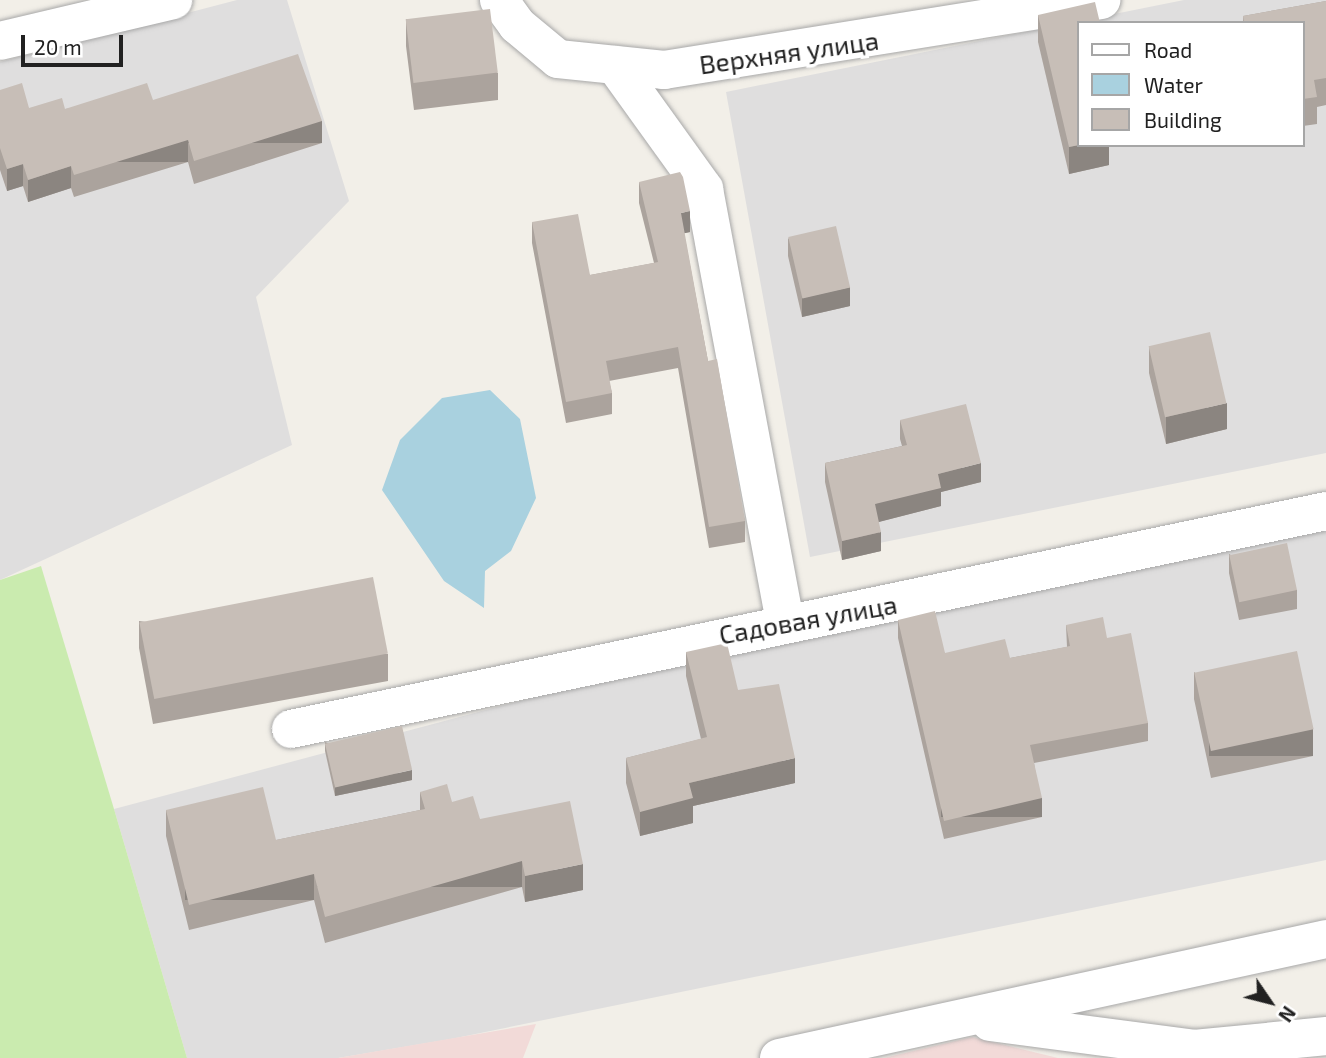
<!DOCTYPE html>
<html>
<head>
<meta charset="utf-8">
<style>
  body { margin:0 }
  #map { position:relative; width:1326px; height:1058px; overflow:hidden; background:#f2efe8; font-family:"Exo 2",sans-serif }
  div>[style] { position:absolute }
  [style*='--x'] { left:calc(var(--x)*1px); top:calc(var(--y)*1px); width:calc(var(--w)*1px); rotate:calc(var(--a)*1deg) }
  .residential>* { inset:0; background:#dfdede }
  .commercial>* { inset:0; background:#f2dad8 }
  .grass>* { inset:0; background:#caebaf }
  .water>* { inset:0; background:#a9d1df }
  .roads { filter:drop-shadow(0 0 2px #a8a8a8) drop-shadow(0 0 2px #a8a8a8) }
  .minor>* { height:38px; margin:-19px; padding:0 19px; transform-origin:19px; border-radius:19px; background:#fff }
  .wall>* { inset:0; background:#aba39d }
  .shaded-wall>* { inset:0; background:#8b8580; transform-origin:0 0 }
  .building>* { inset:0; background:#c7beb7; transform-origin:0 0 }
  span { translate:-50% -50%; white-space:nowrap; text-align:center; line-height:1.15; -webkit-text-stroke:7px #fff; paint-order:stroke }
  .street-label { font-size:26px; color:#212121 }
  .legend { position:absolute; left:1077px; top:21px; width:228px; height:126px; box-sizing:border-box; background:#fff; border:2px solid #a6a6a6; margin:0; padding:9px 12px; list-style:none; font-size:21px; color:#212121 }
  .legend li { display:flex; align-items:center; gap:14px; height:35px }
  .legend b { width:35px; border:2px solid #a6a6a6 }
  .north { position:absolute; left:1235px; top:967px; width:70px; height:70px; -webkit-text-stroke:5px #fff; paint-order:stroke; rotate:125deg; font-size:19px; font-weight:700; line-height:28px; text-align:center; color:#212121 }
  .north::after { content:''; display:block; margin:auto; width:24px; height:32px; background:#212121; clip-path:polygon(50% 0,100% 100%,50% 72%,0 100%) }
  .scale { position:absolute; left:21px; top:35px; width:102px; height:32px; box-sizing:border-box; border:4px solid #212121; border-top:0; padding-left:9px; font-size:21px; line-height:24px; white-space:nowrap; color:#212121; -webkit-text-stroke:5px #fff; paint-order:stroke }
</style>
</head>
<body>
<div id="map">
  <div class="residential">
    <i style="clip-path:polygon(237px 0,287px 0,349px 201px,256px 297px,292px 445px,0 580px,0 62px)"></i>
    <i style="clip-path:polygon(evenodd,1184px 0,1326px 0,1326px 453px,810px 557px,726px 92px,1184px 0,1079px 23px,1303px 23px,1303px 145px,1079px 145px,1079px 23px)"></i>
    <i style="clip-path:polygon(1326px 517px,1326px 860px,451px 1039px,338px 1058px,187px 1058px,114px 809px,794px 628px)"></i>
  </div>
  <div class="commercial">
    <i style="clip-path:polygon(536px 1024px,523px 1058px,338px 1058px,378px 1051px)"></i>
    <i style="clip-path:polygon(972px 1037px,1058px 1058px,884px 1058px)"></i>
  </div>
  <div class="grass">
    <i style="clip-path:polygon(41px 566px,114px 809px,187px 1058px,0 1058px,0 580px)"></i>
  </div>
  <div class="water">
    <i style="clip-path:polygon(490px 390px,520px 419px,536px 498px,511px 551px,485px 571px,484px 608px,444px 581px,382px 490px,400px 440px,442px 398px)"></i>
  </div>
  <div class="roads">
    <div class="minor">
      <i style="--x:499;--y:0;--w:31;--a:54"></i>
      <i style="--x:517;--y:25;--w:53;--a:39.7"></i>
      <i style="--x:558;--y:59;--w:107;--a:5.9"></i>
      <i style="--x:664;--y:70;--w:443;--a:-9.1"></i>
      <i style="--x:0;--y:41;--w:178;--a:-13.3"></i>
      <i style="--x:615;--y:65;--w:153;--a:54.3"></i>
      <i style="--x:704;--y:189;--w:440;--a:79.4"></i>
      <i style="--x:291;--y:729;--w:1058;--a:-11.89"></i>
      <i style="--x:990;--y:1022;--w:206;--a:7.5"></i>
      <i style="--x:1194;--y:1049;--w:133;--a:-5.6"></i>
      <i style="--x:779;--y:1058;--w:560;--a:-12.27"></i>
    </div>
  </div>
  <div class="wall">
    <i style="clip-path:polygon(1326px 1px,1326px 105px,1317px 107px,1317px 124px,1303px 126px,1303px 23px,1243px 23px,1243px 16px)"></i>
    <i style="clip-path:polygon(1038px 15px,1079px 23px,1109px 145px,1109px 165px,1069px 174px,1038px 42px)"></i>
    <i style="clip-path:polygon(406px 19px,498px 73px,498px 100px,414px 110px,406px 46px)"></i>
    <i style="clip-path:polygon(0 90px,29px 108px,65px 109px,153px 100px,322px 143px,194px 184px,188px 162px,74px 197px,71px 188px,28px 202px,23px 186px,7px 191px,0 170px)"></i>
    <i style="clip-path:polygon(639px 182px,690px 232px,684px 233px,708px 361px,745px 521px,745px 542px,709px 548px,678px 368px,609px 381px,612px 393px,612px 414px,566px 423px,532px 243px,532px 222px,590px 275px,654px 263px,639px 203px)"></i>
    <i style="clip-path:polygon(788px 238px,850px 306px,802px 317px,788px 256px)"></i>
    <i style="clip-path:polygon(1149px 346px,1227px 429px,1166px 444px,1149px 373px)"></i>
    <i style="clip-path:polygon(900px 420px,981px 482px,941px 492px,941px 506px,878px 522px,881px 551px,842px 560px,825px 482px,825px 463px,902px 446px,900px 439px)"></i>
    <i style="clip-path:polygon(1229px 554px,1297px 590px,1297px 609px,1239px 620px,1229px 573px)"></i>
    <i style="clip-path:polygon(898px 620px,945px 653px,1010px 658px,1067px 647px,1066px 625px,1107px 638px,1148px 723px,1148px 741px,1034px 763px,1042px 817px,944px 839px,898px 638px)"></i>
    <i style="clip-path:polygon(139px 621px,388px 654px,388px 681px,153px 724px,139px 648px)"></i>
    <i style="clip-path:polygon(686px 652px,738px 690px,795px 783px,693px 806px,693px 823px,640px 836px,626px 783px,626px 758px,701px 739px,686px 676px)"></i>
    <i style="clip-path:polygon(1194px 672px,1313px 756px,1211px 778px,1194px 699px)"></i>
    <i style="clip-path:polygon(325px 742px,412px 780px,335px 796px,325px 751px)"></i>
    <i style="clip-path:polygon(420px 792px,452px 802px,480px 819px,583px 890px,525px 902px,522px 887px,325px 943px,314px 900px,189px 930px,166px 836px,166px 810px,276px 840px,420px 810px)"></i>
  </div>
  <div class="shaded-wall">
    <i style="left:322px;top:121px;width:22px;height:134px;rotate:90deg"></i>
    <i style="left:188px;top:140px;width:22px;height:119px;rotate:90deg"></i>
    <i style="clip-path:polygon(1079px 145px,1109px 145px,1109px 165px,1069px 174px,1069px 147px)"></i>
    <i style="clip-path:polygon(23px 164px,23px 186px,7px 191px,7px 169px)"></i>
    <i style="clip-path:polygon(71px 166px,71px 188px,28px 202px,28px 180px)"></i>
    <i style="clip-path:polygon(690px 211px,690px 232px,681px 234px,681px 213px)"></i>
    <i style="clip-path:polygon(850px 287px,850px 306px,802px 317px,802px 298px)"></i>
    <i style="clip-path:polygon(1227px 403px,1227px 429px,1166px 444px,1166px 417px)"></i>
    <i style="clip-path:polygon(981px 463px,981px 482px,941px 492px,941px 506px,875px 523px,875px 504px,938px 474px)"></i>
    <i style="clip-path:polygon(881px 532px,881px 551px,842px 560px,842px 541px)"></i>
    <i style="left:1313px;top:729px;width:27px;height:104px;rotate:90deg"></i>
    <i style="clip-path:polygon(795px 758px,795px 783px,693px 806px,693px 823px,640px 836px,640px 812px,689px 783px)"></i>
    <i style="clip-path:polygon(412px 770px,412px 780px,335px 796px,335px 787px)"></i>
    <i style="left:1042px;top:798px;width:19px;height:101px;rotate:90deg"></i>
    <i style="left:522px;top:861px;width:26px;height:205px;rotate:90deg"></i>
    <i style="clip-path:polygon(583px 864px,583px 890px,525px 902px,525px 876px)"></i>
    <i style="left:314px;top:874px;width:26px;height:129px;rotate:90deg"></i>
  </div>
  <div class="building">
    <i style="clip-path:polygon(1326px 1px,1326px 78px,1314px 80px,1317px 97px,1303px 99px,1303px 23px,1244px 23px,1243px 16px)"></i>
    <i style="clip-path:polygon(1095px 2px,1100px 23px,1079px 23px,1079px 145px,1069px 147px,1038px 15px)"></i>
    <i style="left:490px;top:9px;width:64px;height:85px;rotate:83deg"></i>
    <i style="clip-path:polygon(298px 54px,322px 121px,194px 161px,188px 140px,74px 175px,71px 166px,28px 180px,23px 164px,7px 169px,0 148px,0 90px,22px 83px,29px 108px,62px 98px,65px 109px,147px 83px,153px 100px)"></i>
    <i style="clip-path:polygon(680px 172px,683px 177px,690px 211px,681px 213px,708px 361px,717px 359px,745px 521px,709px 527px,678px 347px,606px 361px,612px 393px,566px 402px,532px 222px,578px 214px,590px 275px,658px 262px,639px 182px)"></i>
    <i style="left:836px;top:226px;width:63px;height:49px;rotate:77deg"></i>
    <i style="left:1210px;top:332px;width:73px;height:63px;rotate:77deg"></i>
    <i style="clip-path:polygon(966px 404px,981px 463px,938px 474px,941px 488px,875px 504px,881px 532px,842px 541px,825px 463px,907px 445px,900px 420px)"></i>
    <i style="left:1287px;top:543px;width:48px;height:59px;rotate:78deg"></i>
    <i style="left:373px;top:577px;width:78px;height:238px;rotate:79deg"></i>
    <i style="clip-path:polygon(935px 611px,945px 653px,1005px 639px,1010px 658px,1070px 646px,1066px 625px,1103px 617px,1107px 638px,1131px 633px,1148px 723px,1030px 745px,1042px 798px,944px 821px,898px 620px)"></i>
    <i style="clip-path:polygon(727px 643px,738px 690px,779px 684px,795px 758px,689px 783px,693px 798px,640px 812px,626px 758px,707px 737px,686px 652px)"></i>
    <i style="left:1297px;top:651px;width:80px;height:105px;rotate:78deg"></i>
    <i style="left:402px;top:726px;width:45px;height:79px;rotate:77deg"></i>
    <i style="clip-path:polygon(447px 784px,452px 802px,473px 796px,480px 819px,570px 801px,583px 864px,525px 876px,522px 861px,325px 917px,314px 874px,189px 905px,166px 810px,263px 787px,276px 840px,425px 809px,420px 792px)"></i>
  </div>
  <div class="street-label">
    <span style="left:789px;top:52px;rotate:-8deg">Верхняя улица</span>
    <span style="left:808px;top:619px;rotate:-10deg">Садовая улица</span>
  </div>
  <ul class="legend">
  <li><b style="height:9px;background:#fff"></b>Road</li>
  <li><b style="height:19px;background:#a9d1df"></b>Water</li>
  <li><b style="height:19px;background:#c7beb7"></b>Building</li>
  </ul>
  <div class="north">N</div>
  <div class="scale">20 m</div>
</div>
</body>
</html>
